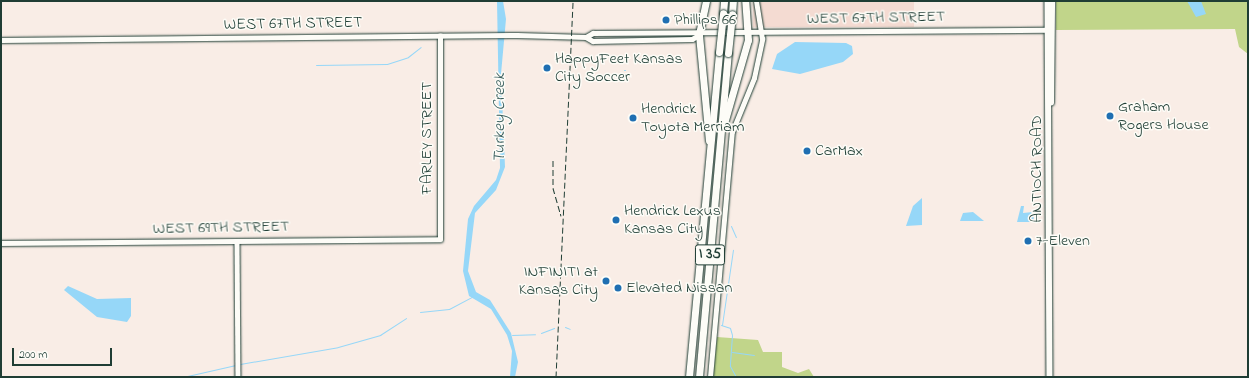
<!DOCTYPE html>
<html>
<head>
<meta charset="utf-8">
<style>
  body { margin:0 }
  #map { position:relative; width:1249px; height:378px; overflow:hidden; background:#f9ede6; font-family:"Indie Flower",sans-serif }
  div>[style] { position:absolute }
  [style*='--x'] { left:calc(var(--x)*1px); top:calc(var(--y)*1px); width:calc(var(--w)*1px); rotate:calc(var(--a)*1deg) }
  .built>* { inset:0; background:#f4dbd2; transform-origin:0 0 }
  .green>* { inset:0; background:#c1d58a }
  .water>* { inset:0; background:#96d7f8 }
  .stream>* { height:1px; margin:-0.5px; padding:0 0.5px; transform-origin:0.5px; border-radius:0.5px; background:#96d7f8 }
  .roads { filter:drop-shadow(0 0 1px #1f3d34) drop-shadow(0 0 1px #1f3d34) }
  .minor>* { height:4.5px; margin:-2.25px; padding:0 2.25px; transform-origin:2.25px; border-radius:2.25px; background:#fdfcf7 }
  .major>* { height:5.5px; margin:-2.75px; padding:0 2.75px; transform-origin:2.75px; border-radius:2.75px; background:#fdfcf7 }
  .highway>* { height:7px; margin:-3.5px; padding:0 3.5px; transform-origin:3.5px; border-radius:3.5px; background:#fdfcf7 }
  .rail>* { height:1px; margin-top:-0.5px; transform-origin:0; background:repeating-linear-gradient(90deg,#1f3d34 0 6px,transparent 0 9px) }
  .bridges { filter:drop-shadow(0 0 1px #1f3d34) drop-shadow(0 0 1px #1f3d34) }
  .highway-bridge>* { height:7px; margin:-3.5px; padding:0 3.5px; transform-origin:3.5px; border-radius:3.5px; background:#fdfcf7 }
  .dots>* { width:11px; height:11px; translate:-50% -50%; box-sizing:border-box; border:2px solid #fdfcf7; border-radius:50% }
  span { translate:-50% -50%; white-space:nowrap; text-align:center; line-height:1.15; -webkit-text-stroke:3px #fdfcf7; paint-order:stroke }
  .shield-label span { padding:1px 3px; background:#fdfcf7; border:1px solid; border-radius:3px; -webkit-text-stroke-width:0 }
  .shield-label { font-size:15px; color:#1f3d34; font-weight:700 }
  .street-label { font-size:16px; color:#1f3d34 }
  .poi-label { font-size:16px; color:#1f3d34 }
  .left { translate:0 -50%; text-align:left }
  .right { translate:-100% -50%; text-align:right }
  .water-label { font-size:17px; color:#375c5b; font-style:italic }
  .frame { position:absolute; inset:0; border:2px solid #1f3d34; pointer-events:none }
  .scale { position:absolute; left:12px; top:348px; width:100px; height:18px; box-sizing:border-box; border:2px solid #1f3d34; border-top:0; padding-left:5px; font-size:12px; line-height:14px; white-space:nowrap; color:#1f3d34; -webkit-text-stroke:3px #fdfcf7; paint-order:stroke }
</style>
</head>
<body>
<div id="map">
  <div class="built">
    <i style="left:753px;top:1px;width:161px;height:26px"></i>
  </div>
  <div class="green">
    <i style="clip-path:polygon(1056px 1px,1248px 1px,1248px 54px,1239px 47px,1235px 29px,1056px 30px)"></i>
    <i style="clip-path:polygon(717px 337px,758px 340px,763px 352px,782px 352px,782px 367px,798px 373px,809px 369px,814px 377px,713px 377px)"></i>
  </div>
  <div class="water">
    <i style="clip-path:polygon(497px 1px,503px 1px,506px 19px,501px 74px,505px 167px,496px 190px,475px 213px,468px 271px,476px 292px,490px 300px,511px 333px,518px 362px,515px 377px,510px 377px,512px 351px,507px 335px,491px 309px,469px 296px,463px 271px,468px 219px,474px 206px,496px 180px,500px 168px)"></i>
    <i style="clip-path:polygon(1181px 1px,1201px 1px,1206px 14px,1196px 17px,1187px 1px)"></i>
    <i style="clip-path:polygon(795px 42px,846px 43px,852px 46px,853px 54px,843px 62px,800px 74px,772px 69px,777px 54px)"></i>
    <i style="clip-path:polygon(922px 198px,922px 225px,906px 226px,913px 206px)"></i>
    <i style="clip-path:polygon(1021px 206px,1024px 206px,1023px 213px,1033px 212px,1034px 222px,1017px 222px)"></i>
    <i style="clip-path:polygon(973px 212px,984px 221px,960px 221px,963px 213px)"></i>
    <i style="clip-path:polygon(68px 286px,97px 299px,131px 298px,131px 316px,127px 322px,97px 317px,64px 290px)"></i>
  </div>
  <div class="stream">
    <i style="--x:316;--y:65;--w:71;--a:-0.8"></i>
    <i style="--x:387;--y:64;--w:22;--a:-18"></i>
    <i style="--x:408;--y:57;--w:16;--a:-38"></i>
    <i style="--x:624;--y:70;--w:1;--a:0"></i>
    <i style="--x:731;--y:226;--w:12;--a:66"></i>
    <i style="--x:420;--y:312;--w:29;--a:-6"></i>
    <i style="--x:449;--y:309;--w:27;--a:-28"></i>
    <i style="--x:721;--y:325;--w:9;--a:18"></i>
    <i style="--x:730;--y:328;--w:7;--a:74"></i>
    <i style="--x:732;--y:335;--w:31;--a:94"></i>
    <i style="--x:730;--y:366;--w:13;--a:61"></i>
    <i style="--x:722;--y:325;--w:76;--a:-81.7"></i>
    <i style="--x:565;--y:327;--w:5;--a:22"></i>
    <i style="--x:541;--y:333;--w:14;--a:-21"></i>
    <i style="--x:512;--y:335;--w:23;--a:-2"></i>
    <i style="--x:732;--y:352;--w:22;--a:8"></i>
    <i style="--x:240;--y:364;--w:99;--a:-9.8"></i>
    <i style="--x:338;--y:347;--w:44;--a:-15.9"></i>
    <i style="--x:380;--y:335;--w:31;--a:-33"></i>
    <i style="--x:183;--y:377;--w:54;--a:-12.8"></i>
  </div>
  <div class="roads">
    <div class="minor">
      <i style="--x:586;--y:37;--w:8;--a:-30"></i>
      <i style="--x:593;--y:33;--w:458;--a:-0.4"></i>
      <i style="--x:1;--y:40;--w:516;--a:-0.56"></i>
      <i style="--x:517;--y:35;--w:69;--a:1.7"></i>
      <i style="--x:586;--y:37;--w:8;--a:30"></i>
      <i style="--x:593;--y:41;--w:99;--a:-1.2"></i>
      <i style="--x:692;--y:39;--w:8;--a:-30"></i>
      <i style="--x:237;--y:241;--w:136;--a:89.6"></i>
      <i style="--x:1;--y:243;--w:439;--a:-0.5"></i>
      <i style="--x:440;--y:239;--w:203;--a:-90"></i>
      <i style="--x:710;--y:377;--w:246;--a:-84.9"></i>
      <i style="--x:732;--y:132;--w:58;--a:-67.8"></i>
      <i style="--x:754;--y:78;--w:40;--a:-78"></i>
      <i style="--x:762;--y:39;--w:38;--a:-99"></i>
    </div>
    <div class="major">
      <i style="--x:1048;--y:1;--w:376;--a:89.7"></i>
      <i style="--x:1051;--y:103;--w:102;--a:-89.4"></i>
    </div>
    <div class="highway">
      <i style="--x:706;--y:1;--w:35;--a:102"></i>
      <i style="--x:699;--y:35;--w:106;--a:84.6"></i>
      <i style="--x:723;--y:13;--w:12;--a:-85"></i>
      <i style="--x:732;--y:14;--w:13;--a:-86"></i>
      <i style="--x:725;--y:120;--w:83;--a:-74"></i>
      <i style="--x:748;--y:40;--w:39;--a:-94"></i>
      <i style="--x:689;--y:377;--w:326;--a:-84.7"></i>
      <i style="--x:699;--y:377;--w:325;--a:-84.9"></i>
    </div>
  </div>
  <div class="rail">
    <i style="--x:553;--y:160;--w:28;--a:90"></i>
    <i style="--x:553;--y:188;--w:29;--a:74"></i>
    <i style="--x:556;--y:377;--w:376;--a:-87.4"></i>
  </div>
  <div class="bridges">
    <div class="highway-bridge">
      <i style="--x:719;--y:52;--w:39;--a:-84"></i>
      <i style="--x:728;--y:53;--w:39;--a:-84"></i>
    </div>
  </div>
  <div class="dots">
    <i style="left:666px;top:20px;background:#1f6fb2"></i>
    <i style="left:547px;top:68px;background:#1f6fb2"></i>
    <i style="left:1110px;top:116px;background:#1f6fb2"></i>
    <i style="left:633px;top:118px;background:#1f6fb2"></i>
    <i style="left:807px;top:151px;background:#1f6fb2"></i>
    <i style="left:616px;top:220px;background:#1f6fb2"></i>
    <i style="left:1028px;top:241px;background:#1f6fb2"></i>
    <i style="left:606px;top:281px;background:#1f6fb2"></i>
    <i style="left:618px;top:288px;background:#1f6fb2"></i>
  </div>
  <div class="shield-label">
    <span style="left:710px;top:255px">I 35</span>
  </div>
  <div class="street-label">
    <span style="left:876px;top:18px;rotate:-1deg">WEST 67TH STREET</span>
    <span style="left:293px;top:24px;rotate:-1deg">WEST 67TH STREET</span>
    <span style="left:427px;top:138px;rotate:-90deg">FARLEY STREET</span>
    <span style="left:1037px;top:169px;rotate:-90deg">ANTIOCH ROAD</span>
    <span style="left:221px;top:228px;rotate:-1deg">WEST 69TH STREET</span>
  </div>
  <div class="poi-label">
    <span class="left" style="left:674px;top:20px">Phillips 66</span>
    <span class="left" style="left:555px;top:68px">HappyFeet Kansas<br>City Soccer</span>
    <span class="left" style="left:1118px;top:116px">Graham<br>Rogers House</span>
    <span class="left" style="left:641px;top:118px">Hendrick<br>Toyota Merriam</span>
    <span class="left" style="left:815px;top:151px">CarMax</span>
    <span class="left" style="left:624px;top:220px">Hendrick Lexus<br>Kansas City</span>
    <span class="left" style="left:1036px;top:241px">7-Eleven</span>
    <span class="right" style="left:598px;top:281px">INFINITI at<br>Kansas City</span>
    <span class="left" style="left:626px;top:288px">Elevated Nissan</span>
  </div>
  <div class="water-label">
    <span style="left:500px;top:118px;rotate:-90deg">Turkey Creek</span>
  </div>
  <div class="frame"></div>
  <div class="scale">200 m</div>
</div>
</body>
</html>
